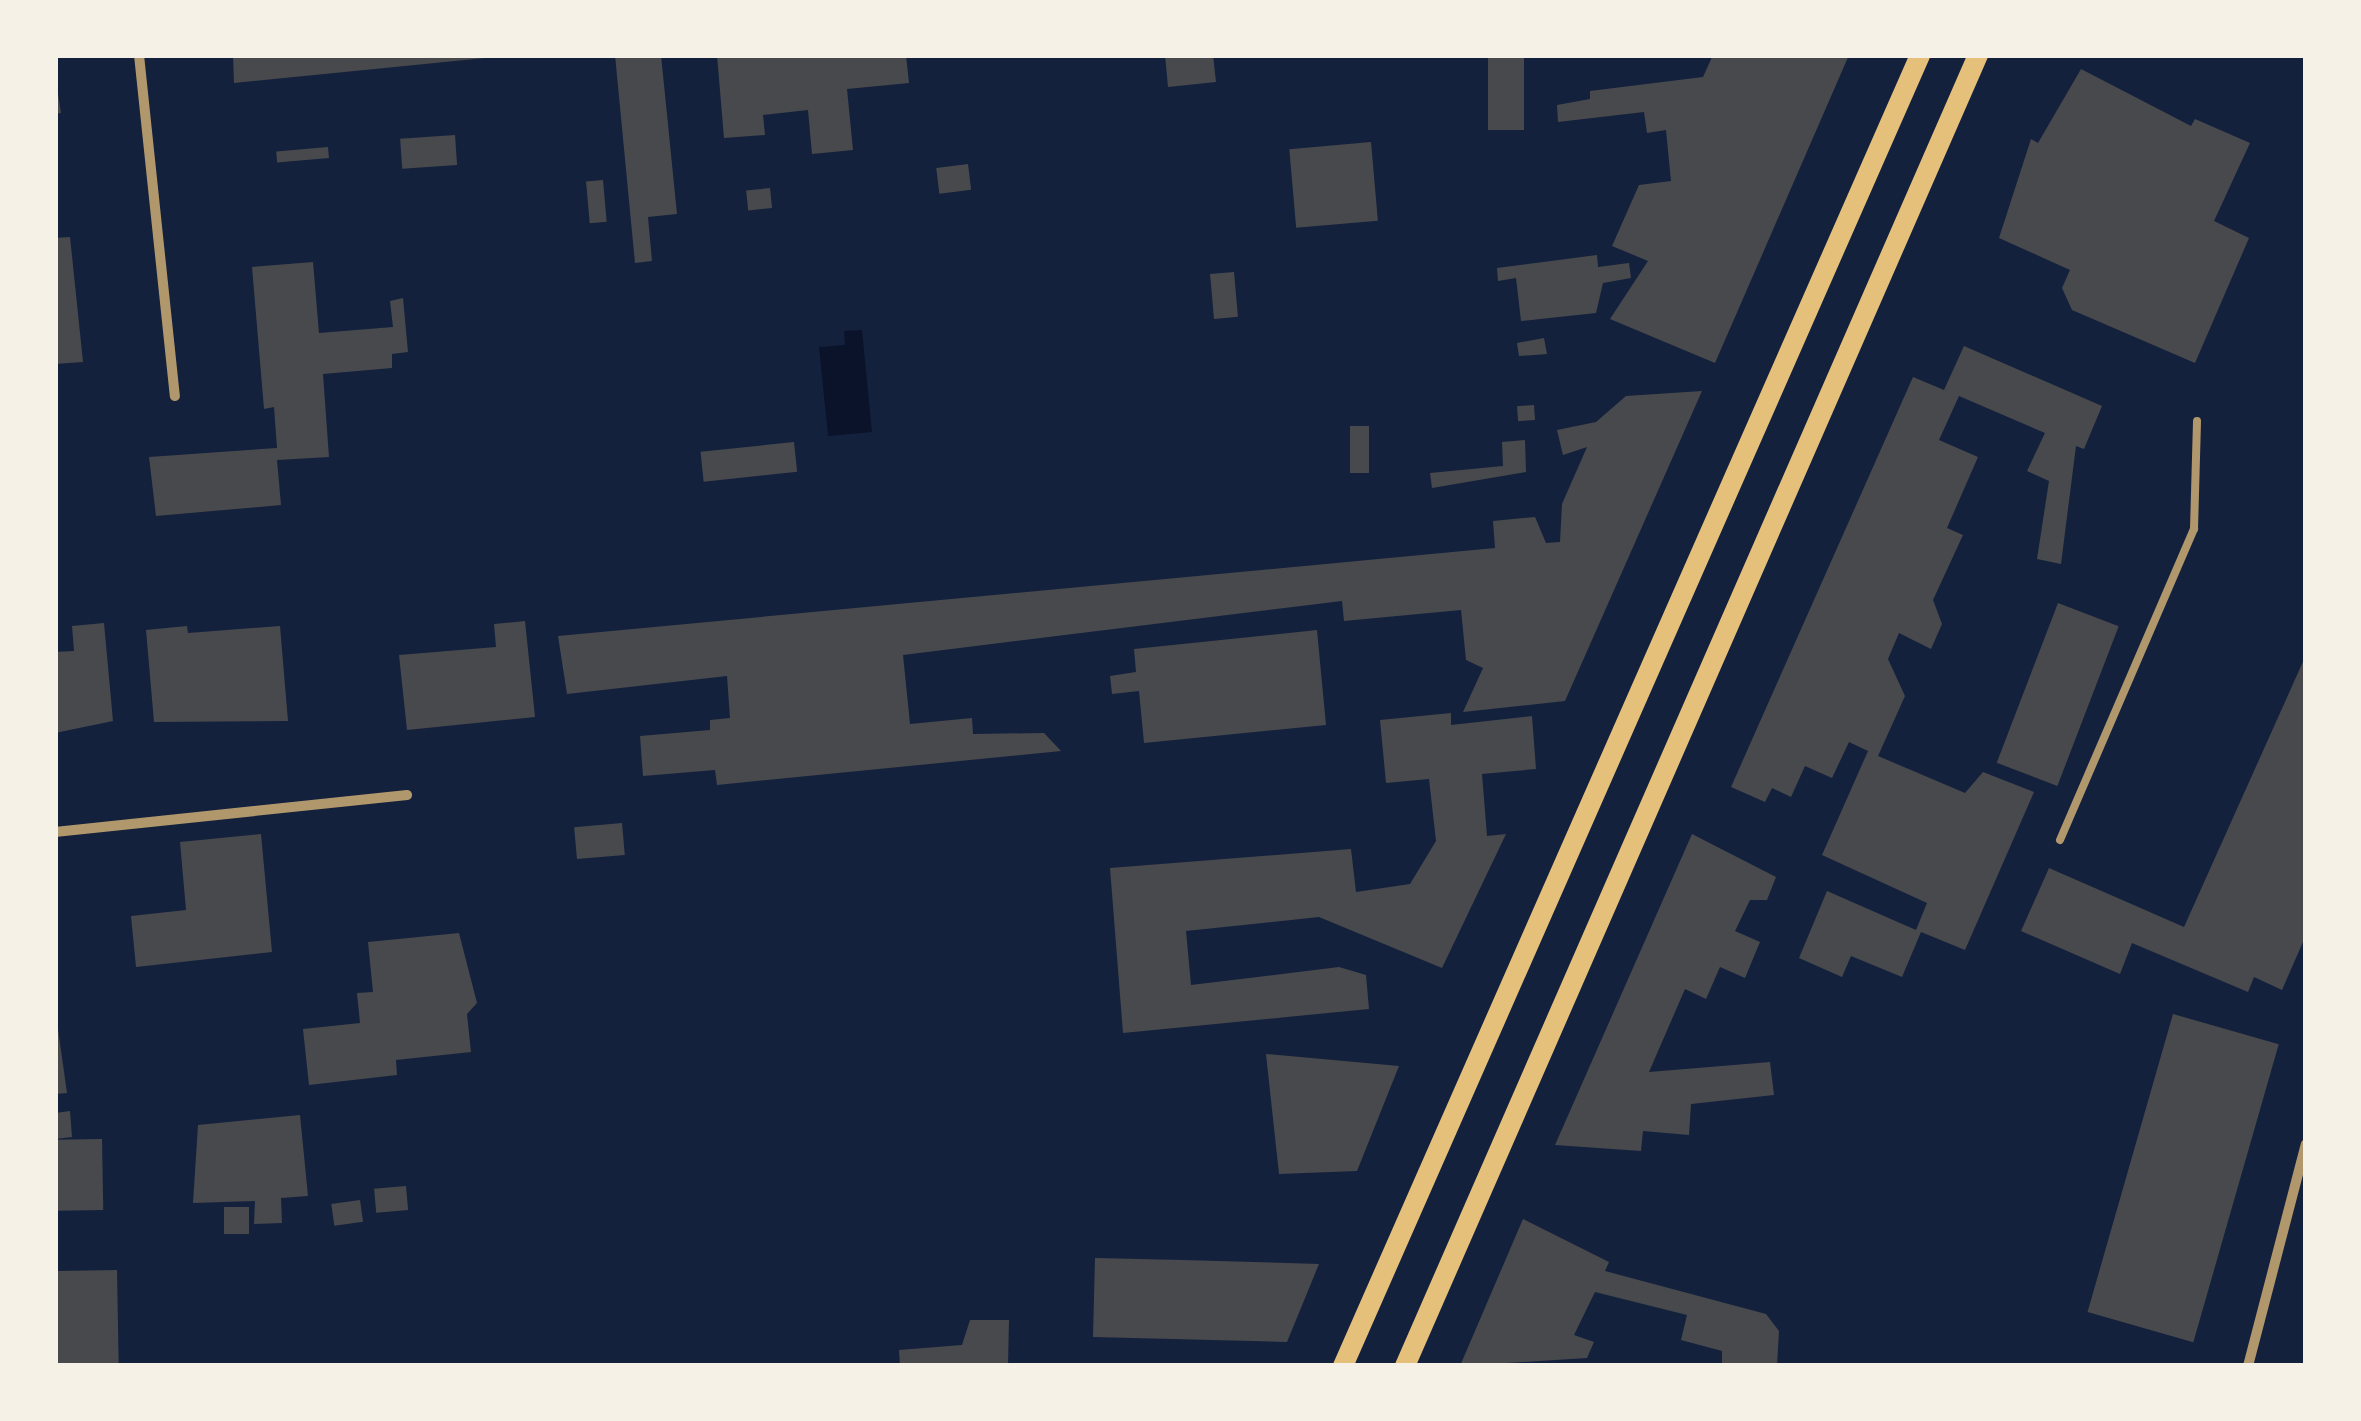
<!DOCTYPE html>
<html>
<head>
<meta charset="utf-8">
<style>
  body { margin:0 }
  #map { position:relative; width:2361px; height:1421px; overflow:hidden; background:#14213d; font-family:Mulish,sans-serif }
  div>[style] { position:absolute }
  [style*='--x'] { left:calc(var(--x)*1px); top:calc(var(--y)*1px); width:calc(var(--w)*1px); rotate:calc(var(--a)*1deg) }
  .water>* { inset:0; background:#0b132b }
  .building>* { inset:0; background:#48494c; transform-origin:0 0 }
  .service>* { height:8px; margin:-4px; padding:0 4px; transform-origin:4px; border-radius:4px; background:#b1986c }
  .minor>* { height:10px; margin:-5px; padding:0 5px; transform-origin:5px; border-radius:5px; background:#b1986c }
  .secondary>* { height:20px; margin:-10px; padding:0 10px; transform-origin:10px; border-radius:10px; background:#e5c07b }
  span { translate:-50% -50%; white-space:nowrap; text-align:center; line-height:1.15; -webkit-text-stroke:8px #f6f1e7; paint-order:stroke }
  .frame { position:absolute; inset:0; border:58px solid #f6f1e7; pointer-events:none }
</style>
</head>
<body>
<div id="map">
  <div class="water">
    <i style="clip-path:polygon(862px 330px,872px 432px,828px 436px,819px 347px,845px 345px,844px 331px)"></i>
  </div>
  <div class="building">
    <i style="clip-path:polygon(233px 55px,484px 55px,485px 58px,234px 83px)"></i>
    <i style="clip-path:polygon(615px 55px,661px 55px,677px 214px,648px 217px,652px 261px,635px 263px)"></i>
    <i style="clip-path:polygon(717px 55px,906px 55px,909px 83px,847px 89px,853px 150px,812px 154px,808px 110px,763px 115px,765px 135px,724px 138px)"></i>
    <i style="clip-path:polygon(1165px 55px,1213px 55px,1216px 82px,1168px 87px)"></i>
    <i style="left:1488px;top:55px;width:36px;height:75px"></i>
    <i style="clip-path:polygon(1713px 55px,1849px 55px,1715px 363px,1610px 319px,1648px 261px,1612px 246px,1639px 185px,1671px 181px,1666px 130px,1647px 133px,1644px 112px,1558px 122px,1557px 105px,1590px 99px,1590px 91px,1703px 77px)"></i>
    <i style="clip-path:polygon(2081px 69px,2191px 126px,2195px 119px,2250px 143px,2214px 221px,2249px 238px,2195px 363px,2072px 310px,2062px 288px,2070px 270px,1999px 238px,2031px 139px,2038px 143px)"></i>
    <i style="clip-path:polygon(55px 74px,61px 113px,55px 114px)"></i>
    <i style="left:455px;top:135px;width:30px;height:55px;rotate:86deg"></i>
    <i style="left:1371px;top:142px;width:79px;height:82px;rotate:85deg"></i>
    <i style="left:328px;top:147px;width:11px;height:52px;rotate:85deg"></i>
    <i style="left:968px;top:164px;width:26px;height:32px;rotate:83deg"></i>
    <i style="left:603px;top:180px;width:42px;height:17px;rotate:85deg"></i>
    <i style="left:770px;top:188px;width:20px;height:24px;rotate:84deg"></i>
    <i style="clip-path:polygon(70px 237px,83px 362px,55px 364px,55px 238px)"></i>
    <i style="clip-path:polygon(1597px 255px,1598px 267px,1629px 263px,1631px 278px,1603px 283px,1596px 313px,1521px 321px,1516px 278px,1498px 281px,1497px 268px)"></i>
    <i style="clip-path:polygon(313px 262px,319px 333px,393px 327px,390px 301px,403px 298px,408px 352px,392px 354px,392px 368px,323px 374px,329px 457px,277px 460px,281px 505px,156px 516px,149px 457px,277px 448px,274px 407px,264px 409px,252px 267px)"></i>
    <i style="left:1234px;top:272px;width:45px;height:24px;rotate:85deg"></i>
    <i style="clip-path:polygon(1544px 338px,1547px 354px,1519px 356px,1517px 343px)"></i>
    <i style="clip-path:polygon(1964px 346px,2102px 406px,2084px 449px,2076px 446px,2061px 564px,2037px 559px,2049px 481px,2027px 471px,2045px 433px,1959px 396px,1939px 440px,1978px 457px,1947px 528px,1963px 535px,1933px 600px,1942px 624px,1931px 649px,1899px 633px,1888px 659px,1905px 696px,1878px 756px,1965px 793px,1983px 772px,2034px 792px,1965px 950px,1921px 932px,1902px 977px,1851px 956px,1842px 977px,1799px 958px,1827px 891px,1916px 930px,1927px 903px,1822px 855px,1868px 751px,1849px 742px,1832px 778px,1805px 766px,1791px 797px,1772px 788px,1765px 802px,1731px 787px,1913px 377px,1944px 390px)"></i>
    <i style="clip-path:polygon(1702px 391px,1565px 701px,1463px 712px,1483px 668px,1466px 660px,1461px 610px,1344px 621px,1342px 601px,903px 655px,910px 724px,972px 718px,973px 734px,1044px 733px,1061px 751px,717px 785px,715px 770px,643px 776px,640px 736px,710px 730px,710px 720px,730px 718px,727px 676px,567px 694px,558px 636px,1495px 548px,1493px 521px,1535px 517px,1546px 543px,1560px 542px,1562px 504px,1587px 447px,1563px 455px,1557px 430px,1596px 422px,1626px 396px)"></i>
    <i style="left:1534px;top:405px;width:15px;height:17px;rotate:86deg"></i>
    <i style="left:1350px;top:426px;width:19px;height:47px"></i>
    <i style="clip-path:polygon(1525px 440px,1526px 472px,1432px 488px,1430px 473px,1503px 466px,1502px 442px)"></i>
    <i style="left:794px;top:442px;width:30px;height:94px;rotate:84deg"></i>
    <i style="left:2058px;top:603px;width:65px;height:171px;rotate:21deg"></i>
    <i style="clip-path:polygon(525px 621px,535px 717px,407px 730px,399px 655px,496px 647px,494px 624px)"></i>
    <i style="clip-path:polygon(104px 623px,113px 721px,55px 733px,55px 652px,74px 651px,72px 626px)"></i>
    <i style="clip-path:polygon(187px 626px,188px 633px,280px 626px,288px 721px,154px 722px,146px 630px)"></i>
    <i style="clip-path:polygon(1317px 630px,1326px 725px,1144px 743px,1139px 691px,1112px 694px,1110px 676px,1136px 672px,1134px 649px)"></i>
    <i style="clip-path:polygon(2306px 655px,2306px 935px,2282px 990px,2254px 977px,2248px 992px,2132px 943px,2120px 974px,2021px 931px,2049px 868px,2184px 927px)"></i>
    <i style="clip-path:polygon(1451px 713px,1451px 725px,1532px 716px,1536px 769px,1482px 774px,1487px 836px,1506px 834px,1442px 968px,1319px 917px,1186px 931px,1191px 985px,1339px 967px,1366px 975px,1369px 1009px,1123px 1033px,1110px 868px,1351px 849px,1356px 892px,1410px 884px,1436px 841px,1429px 779px,1386px 783px,1380px 720px)"></i>
    <i style="left:622px;top:823px;width:32px;height:48px;rotate:85deg"></i>
    <i style="clip-path:polygon(261px 834px,272px 952px,136px 967px,131px 916px,186px 910px,180px 842px)"></i>
    <i style="clip-path:polygon(1692px 834px,1776px 877px,1767px 900px,1750px 900px,1735px 931px,1760px 942px,1745px 978px,1720px 967px,1706px 999px,1685px 989px,1649px 1072px,1770px 1062px,1774px 1095px,1691px 1104px,1689px 1135px,1643px 1131px,1641px 1151px,1555px 1145px)"></i>
    <i style="clip-path:polygon(459px 933px,477px 1003px,467px 1014px,471px 1052px,396px 1060px,397px 1075px,309px 1085px,303px 1029px,360px 1023px,357px 993px,373px 992px,368px 942px)"></i>
    <i style="clip-path:polygon(55px 1008px,67px 1093px,55px 1094px)"></i>
    <i style="left:2173px;top:1014px;width:110px;height:310px;rotate:16deg"></i>
    <i style="clip-path:polygon(1266px 1054px,1399px 1066px,1357px 1171px,1279px 1174px)"></i>
    <i style="clip-path:polygon(70px 1111px,72px 1137px,55px 1139px,55px 1113px)"></i>
    <i style="clip-path:polygon(300px 1115px,308px 1196px,281px 1198px,282px 1223px,254px 1224px,255px 1201px,193px 1203px,198px 1125px)"></i>
    <i style="left:102px;top:1139px;width:71px;height:47px;rotate:89deg"></i>
    <i style="left:406px;top:1186px;width:24px;height:32px;rotate:85deg"></i>
    <i style="left:360px;top:1200px;width:22px;height:29px;rotate:82deg"></i>
    <i style="left:224px;top:1207px;width:25px;height:27px"></i>
    <i style="clip-path:polygon(1523px 1219px,1609px 1262px,1605px 1271px,1766px 1314px,1779px 1331px,1777px 1366px,1722px 1366px,1722px 1351px,1681px 1340px,1687px 1315px,1595px 1292px,1574px 1335px,1594px 1342px,1587px 1358px,1460px 1366px)"></i>
    <i style="clip-path:polygon(1095px 1258px,1183px 1260px,1319px 1264px,1287px 1342px,1093px 1337px)"></i>
    <i style="left:117px;top:1270px;width:96px;height:62px;rotate:89deg"></i>
    <i style="clip-path:polygon(970px 1320px,1009px 1320px,1008px 1366px,900px 1366px,899px 1350px,962px 1345px)"></i>
  </div>
  <div class="service">
    <i style="--x:2060;--y:840;--w:339;--a:-66.7"></i>
    <i style="--x:2194;--y:529;--w:108;--a:-88.4"></i>
  </div>
  <div class="minor">
    <i style="--x:139;--y:55;--w:343;--a:84"></i>
    <i style="--x:55;--y:832;--w:354;--a:-6"></i>
    <i style="--x:2248;--y:1366;--w:229;--a:-75.4"></i>
  </div>
  <div class="secondary">
    <i style="--x:1343;--y:1366;--w:1432;--a:-66.24"></i>
    <i style="--x:1405;--y:1366;--w:1431;--a:-66.39"></i>
  </div>
  <div class="frame"></div>
</div>
</body>
</html>
